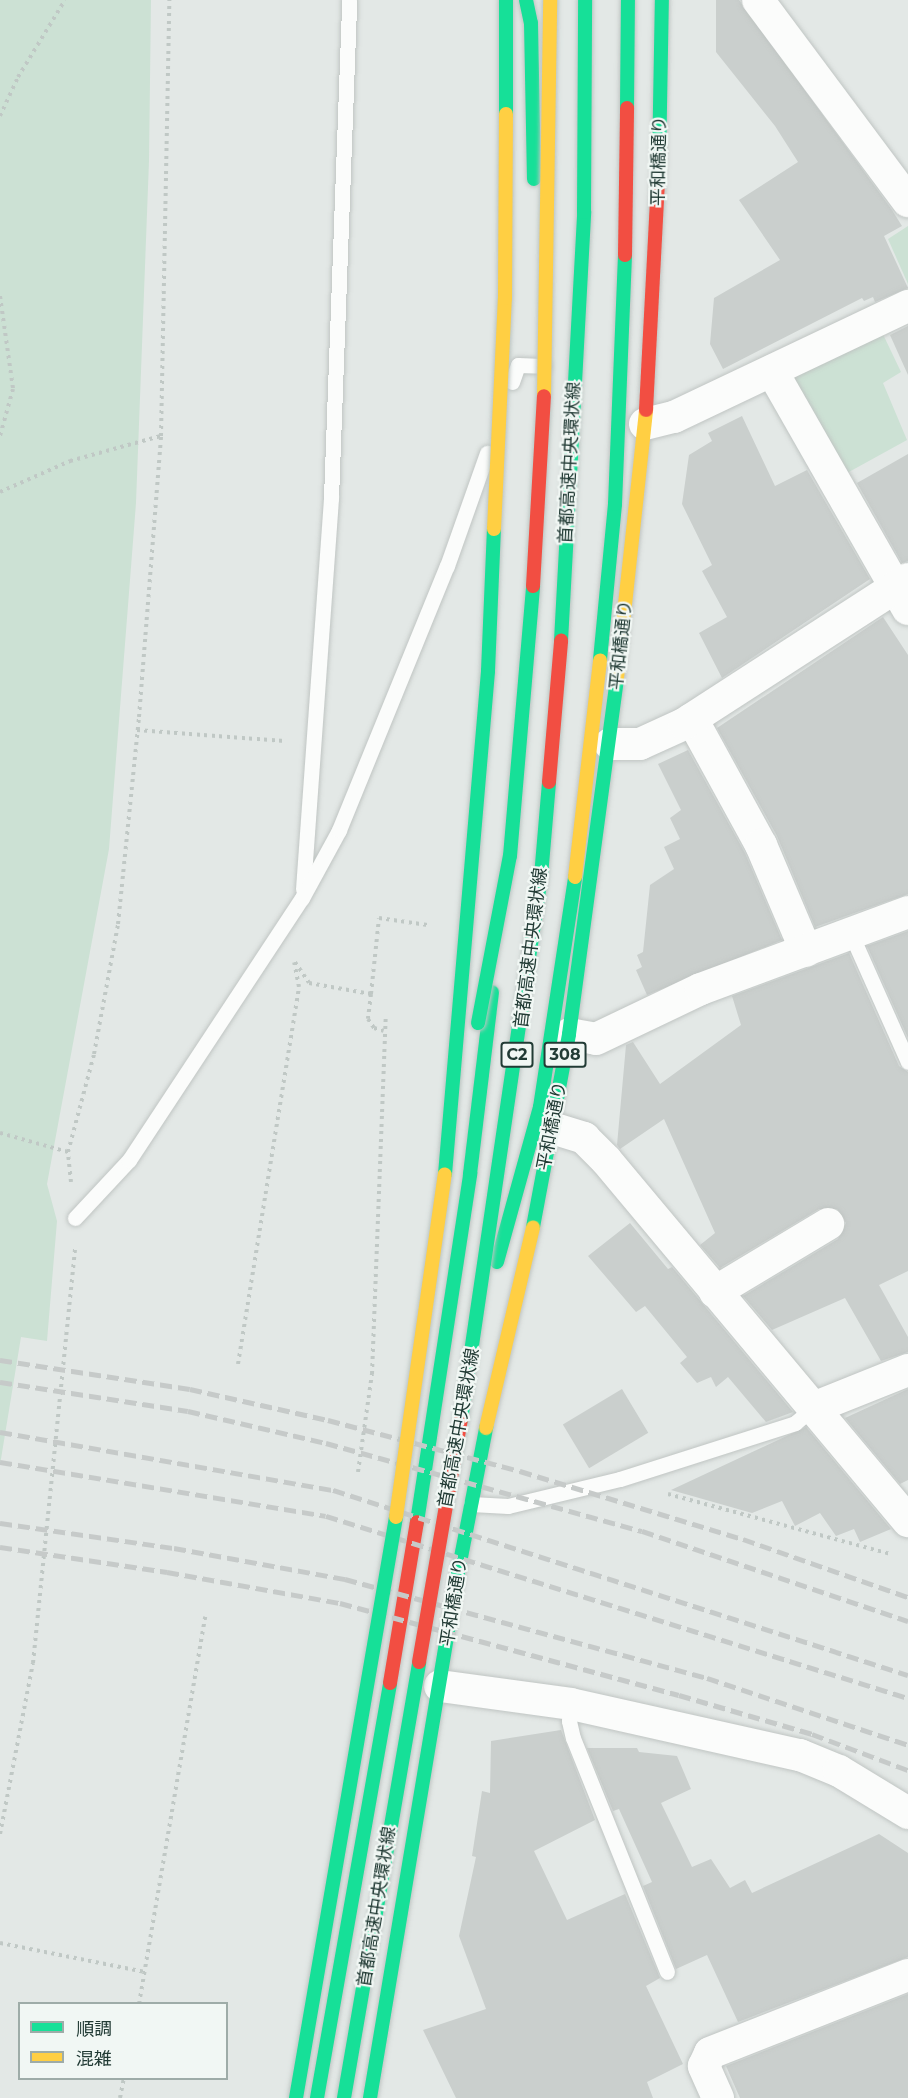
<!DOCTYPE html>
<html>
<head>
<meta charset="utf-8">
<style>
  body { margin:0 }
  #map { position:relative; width:908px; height:2098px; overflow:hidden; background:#e3e8e6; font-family:Montserrat,"Noto Sans JP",sans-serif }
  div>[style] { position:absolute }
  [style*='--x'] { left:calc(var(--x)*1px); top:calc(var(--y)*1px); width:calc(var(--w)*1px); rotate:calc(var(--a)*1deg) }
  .green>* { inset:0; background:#cce1d4 }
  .building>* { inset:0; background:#cacfcd; transform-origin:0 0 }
  .path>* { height:4px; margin-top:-2px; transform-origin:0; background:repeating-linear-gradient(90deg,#c0c8c5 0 3px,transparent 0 7.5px) }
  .roads { filter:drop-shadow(0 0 2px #c0c5c3) drop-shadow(0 0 2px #c0c5c3) }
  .lane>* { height:15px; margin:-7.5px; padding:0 7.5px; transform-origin:7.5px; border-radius:7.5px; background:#fbfcfb }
  .street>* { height:32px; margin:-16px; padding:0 16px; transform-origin:16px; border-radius:16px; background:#fbfcfb }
  .fast>* { height:14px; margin:-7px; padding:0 7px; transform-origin:7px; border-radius:7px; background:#16e098 }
  .slow>* { height:14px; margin:-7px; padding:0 7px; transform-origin:7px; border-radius:7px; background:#ffcf43 }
  .jam>* { height:14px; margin:-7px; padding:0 7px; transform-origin:7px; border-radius:7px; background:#f24e42 }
  .rail>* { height:4.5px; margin-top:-2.25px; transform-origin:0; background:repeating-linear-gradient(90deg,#c6cac9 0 12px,transparent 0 18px) }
  .bridges { filter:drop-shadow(0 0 2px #bcc5c2) drop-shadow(0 0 2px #bcc5c2) }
  .fast-bridge>* { height:14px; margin:-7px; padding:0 7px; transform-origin:7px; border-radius:7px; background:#16e098 }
  .slow-bridge>* { height:14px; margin:-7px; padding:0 7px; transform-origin:7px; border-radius:7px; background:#ffcf43 }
  .jam-bridge>* { height:14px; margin:-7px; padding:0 7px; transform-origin:7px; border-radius:7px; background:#f24e42 }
  span { translate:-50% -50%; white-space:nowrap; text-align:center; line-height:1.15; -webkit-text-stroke:4.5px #f1f7f4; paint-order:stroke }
  .shield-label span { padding:2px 4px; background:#f1f7f4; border:2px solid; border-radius:4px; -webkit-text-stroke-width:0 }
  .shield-label { font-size:16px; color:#223b35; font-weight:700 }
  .street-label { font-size:18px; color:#223b35 }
  .legend { position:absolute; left:18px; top:2002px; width:210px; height:78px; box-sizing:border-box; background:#f1f7f4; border:2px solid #9eaca8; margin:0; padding:8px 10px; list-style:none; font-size:18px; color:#223b35 }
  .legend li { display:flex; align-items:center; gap:12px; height:30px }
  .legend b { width:30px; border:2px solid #9eaca8 }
</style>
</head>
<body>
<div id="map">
  <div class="green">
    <i style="clip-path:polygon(0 0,151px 0,149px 161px,136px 503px,109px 849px,47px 1184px,57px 1221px,47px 1341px,21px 1337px,0 1465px)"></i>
    <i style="clip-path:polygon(908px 226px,908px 284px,888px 239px)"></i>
    <i style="clip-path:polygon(880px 328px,901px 372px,883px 383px,907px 440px,838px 478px,783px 376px)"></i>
  </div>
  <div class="building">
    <i style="clip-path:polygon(716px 0,739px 0,892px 210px,902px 226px,884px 236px,908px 288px,875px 302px,873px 297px,864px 301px,862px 298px,723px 369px,710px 344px,714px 298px,780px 260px,739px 200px,798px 162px,775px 126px,716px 52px)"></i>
    <i style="clip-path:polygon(908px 326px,908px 375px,890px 335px)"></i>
    <i style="clip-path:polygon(742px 416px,775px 486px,807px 470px,870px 579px,722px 678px,699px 633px,727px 617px,702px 571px,712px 565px,682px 504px,689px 455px,712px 441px,708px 433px)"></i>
    <i style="clip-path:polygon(908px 454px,908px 561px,902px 563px,857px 483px)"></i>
    <i style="clip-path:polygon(883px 617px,908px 655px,908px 894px,815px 927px,777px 836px,717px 728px)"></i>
    <i style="clip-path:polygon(688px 750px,745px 853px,782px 940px,647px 995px,636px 970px,642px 967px,637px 955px,643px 952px,650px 885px,674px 869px,664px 847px,680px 839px,670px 818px,681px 810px,658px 764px)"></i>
    <i style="clip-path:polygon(908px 931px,908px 1038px,867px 946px)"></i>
    <i style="clip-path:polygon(849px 953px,899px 1066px,908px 1072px,908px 1271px,879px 1285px,908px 1337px,908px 1352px,881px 1361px,845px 1298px,772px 1330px,743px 1296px,838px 1239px,846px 1223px,837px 1209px,819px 1209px,720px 1268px,700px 1245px,715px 1233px,664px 1119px,620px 1149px,617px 1145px,626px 1045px,633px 1042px,660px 1084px,741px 1025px,732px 996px)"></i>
    <i style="clip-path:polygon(630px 1223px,668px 1269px,672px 1267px,793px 1412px,766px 1422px,728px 1377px,716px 1387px,711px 1377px,697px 1383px,680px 1363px,687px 1357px,645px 1306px,636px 1312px,588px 1256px)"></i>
    <i style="left:622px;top:1389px;width:51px;height:69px;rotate:59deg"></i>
    <i style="clip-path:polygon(908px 1389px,908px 1480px,900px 1484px,845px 1418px)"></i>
    <i style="clip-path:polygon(806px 1427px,891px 1529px,860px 1542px,854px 1529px,836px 1536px,820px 1513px,795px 1526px,782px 1501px,752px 1513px,671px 1490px)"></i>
    <i style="clip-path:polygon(561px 1730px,595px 1820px,534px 1851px,567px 1920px,625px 1894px,660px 1978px,646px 1986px,683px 2064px,647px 2082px,653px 2098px,456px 2098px,423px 2030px,486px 2009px,459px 1936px,476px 1857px,472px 1856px,482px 1791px,490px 1793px,491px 1741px)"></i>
    <i style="clip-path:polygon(587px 1748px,637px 1748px,639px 1752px,677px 1756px,691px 1789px,661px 1803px,692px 1867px,711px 1859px,730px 1888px,745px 1880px,752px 1893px,879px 1834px,908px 1853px,908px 1957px,738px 2022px,707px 1955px,676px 1969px,643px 1886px,652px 1882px,619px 1809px,613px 1811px)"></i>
    <i style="clip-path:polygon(908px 1994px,908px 2098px,740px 2098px,726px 2066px)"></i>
  </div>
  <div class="path">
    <i style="--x:0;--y:116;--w:43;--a:-65.2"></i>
    <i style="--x:18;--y:77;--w:90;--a:-58.6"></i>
    <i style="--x:0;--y:296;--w:94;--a:82"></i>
    <i style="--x:13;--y:389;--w:49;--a:105.5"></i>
    <i style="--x:0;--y:492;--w:77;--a:-23.9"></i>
    <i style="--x:70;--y:461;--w:94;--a:-15.4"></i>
    <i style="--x:137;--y:730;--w:148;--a:4.3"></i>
    <i style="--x:295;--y:962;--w:25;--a:56"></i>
    <i style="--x:309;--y:983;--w:63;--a:10.1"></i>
    <i style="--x:371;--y:994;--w:76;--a:-84"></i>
    <i style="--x:379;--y:918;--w:49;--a:8.1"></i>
    <i style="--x:371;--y:994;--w:25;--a:97"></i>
    <i style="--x:368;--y:1019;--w:11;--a:56"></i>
    <i style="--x:374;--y:1028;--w:10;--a:17"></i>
    <i style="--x:0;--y:1133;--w:71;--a:15.6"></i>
    <i style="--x:71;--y:1182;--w:30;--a:-96"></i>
    <i style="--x:68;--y:1152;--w:101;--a:-75.1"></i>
    <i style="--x:94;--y:1054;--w:132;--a:-79.5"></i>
    <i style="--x:118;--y:924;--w:208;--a:-84.2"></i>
    <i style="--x:139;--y:717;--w:282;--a:-85.5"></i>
    <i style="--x:161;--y:436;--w:436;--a:-88.9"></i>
    <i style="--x:238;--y:1364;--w:382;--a:-80.8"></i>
    <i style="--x:299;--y:987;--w:25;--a:-101"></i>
    <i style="--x:358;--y:1472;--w:99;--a:-81.9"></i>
    <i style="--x:372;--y:1374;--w:357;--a:-87.8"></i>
    <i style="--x:668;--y:1494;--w:230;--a:15.1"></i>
    <i style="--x:0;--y:1834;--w:174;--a:-79.1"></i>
    <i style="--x:33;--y:1663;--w:419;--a:-84.2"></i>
    <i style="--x:0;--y:1943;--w:148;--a:11.3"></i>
    <i style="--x:139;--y:2004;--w:393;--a:-80.3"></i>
    <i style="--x:120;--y:2098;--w:20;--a:-79"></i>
  </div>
  <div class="roads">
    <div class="lane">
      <i style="--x:512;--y:382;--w:18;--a:-71"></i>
      <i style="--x:518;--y:365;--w:25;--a:2"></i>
      <i style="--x:303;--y:889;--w:392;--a:-85.9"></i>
      <i style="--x:331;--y:498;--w:498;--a:-87.9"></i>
      <i style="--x:851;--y:934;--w:140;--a:66"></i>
      <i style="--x:75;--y:1218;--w:79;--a:-47"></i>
      <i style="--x:129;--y:1160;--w:314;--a:-56.6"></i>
      <i style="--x:302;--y:898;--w:77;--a:-61.4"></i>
      <i style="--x:339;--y:830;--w:285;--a:-67.8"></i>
      <i style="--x:447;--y:566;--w:120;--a:-70.5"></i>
      <i style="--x:471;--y:1504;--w:37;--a:3"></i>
      <i style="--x:508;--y:1506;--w:115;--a:-13.6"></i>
      <i style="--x:620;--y:1479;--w:184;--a:-17.7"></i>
      <i style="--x:795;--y:1423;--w:23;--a:-40"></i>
      <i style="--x:571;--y:1704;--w:17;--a:97"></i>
      <i style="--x:569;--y:1721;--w:17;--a:77"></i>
      <i style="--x:573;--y:1738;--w:252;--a:68.1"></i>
    </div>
    <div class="street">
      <i style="--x:758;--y:0;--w:251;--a:53.3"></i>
      <i style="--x:772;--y:371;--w:274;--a:60.3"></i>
      <i style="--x:645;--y:424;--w:30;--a:-14"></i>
      <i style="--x:674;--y:417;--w:259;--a:-25.4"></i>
      <i style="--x:692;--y:719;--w:144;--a:61.3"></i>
      <i style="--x:761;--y:845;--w:115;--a:67"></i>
      <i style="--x:610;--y:744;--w:30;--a:0"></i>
      <i style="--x:640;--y:744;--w:48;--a:-24.4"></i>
      <i style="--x:684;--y:724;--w:267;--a:-32.9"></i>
      <i style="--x:569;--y:1034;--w:27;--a:10"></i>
      <i style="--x:596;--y:1039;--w:116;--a:-25.5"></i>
      <i style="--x:701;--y:989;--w:221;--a:-20.4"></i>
      <i style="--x:552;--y:1128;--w:34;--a:17"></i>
      <i style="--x:584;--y:1138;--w:31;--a:45"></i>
      <i style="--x:606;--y:1160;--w:471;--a:50.1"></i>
      <i style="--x:715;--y:1292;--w:132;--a:-31"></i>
      <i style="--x:813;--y:1408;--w:102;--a:-21.8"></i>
      <i style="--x:440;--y:1686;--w:132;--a:7.8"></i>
      <i style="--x:571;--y:1704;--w:235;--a:12.6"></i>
      <i style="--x:800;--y:1755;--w:42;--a:22.3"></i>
      <i style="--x:839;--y:1771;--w:81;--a:31.3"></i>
      <i style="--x:718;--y:2098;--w:35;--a:-114"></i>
      <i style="--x:704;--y:2066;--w:14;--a:-65"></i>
      <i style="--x:710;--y:2053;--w:213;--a:-21.5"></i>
    </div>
    <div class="fast">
      <i style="--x:526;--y:0;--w:24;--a:78"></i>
      <i style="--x:531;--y:23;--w:156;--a:88.9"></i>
      <i style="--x:627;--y:108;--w:108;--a:-89.5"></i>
      <i style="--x:659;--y:164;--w:164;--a:-89"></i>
      <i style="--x:600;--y:660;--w:157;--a:-84.5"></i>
      <i style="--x:615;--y:504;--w:249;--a:-87.7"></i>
      <i style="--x:533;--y:1227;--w:196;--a:-79.4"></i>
      <i style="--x:569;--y:1034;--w:359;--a:-82.3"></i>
      <i style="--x:497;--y:1262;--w:161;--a:-74.5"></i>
      <i style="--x:540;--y:1107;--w:233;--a:-81.3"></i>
      <i style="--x:417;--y:1522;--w:352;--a:-81.3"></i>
      <i style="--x:470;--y:1174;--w:183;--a:-83.1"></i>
      <i style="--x:317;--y:2098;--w:421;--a:-80"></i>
      <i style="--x:370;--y:2098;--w:522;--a:-80.52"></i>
      <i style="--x:456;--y:1583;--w:158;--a:-79"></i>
    </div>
    <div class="slow">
      <i style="--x:617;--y:678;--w:270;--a:-83.8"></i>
      <i style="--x:575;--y:877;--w:218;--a:-83.4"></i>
      <i style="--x:486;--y:1428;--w:206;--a:-76.8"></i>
    </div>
    <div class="jam">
      <i style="--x:625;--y:255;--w:147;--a:-89.2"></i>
      <i style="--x:646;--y:410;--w:246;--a:-87"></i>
      <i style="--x:390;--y:1683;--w:163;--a:-80.5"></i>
    </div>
  </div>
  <div class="rail">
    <i style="--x:0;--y:1360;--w:192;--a:8.7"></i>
    <i style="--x:190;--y:1389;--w:141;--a:12.7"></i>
    <i style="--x:328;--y:1420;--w:199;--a:14.9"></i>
    <i style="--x:520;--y:1471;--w:233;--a:17"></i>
    <i style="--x:743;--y:1539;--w:175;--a:19.4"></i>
    <i style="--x:0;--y:1382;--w:190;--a:8.8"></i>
    <i style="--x:188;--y:1411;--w:142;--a:13.1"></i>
    <i style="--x:326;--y:1443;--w:328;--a:15.6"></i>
    <i style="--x:642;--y:1531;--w:281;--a:18.7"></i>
    <i style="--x:0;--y:1432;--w:338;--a:9.9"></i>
    <i style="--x:333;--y:1490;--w:604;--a:17.84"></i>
    <i style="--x:0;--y:1462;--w:330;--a:9.4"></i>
    <i style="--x:326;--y:1516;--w:610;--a:17.37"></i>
    <i style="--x:0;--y:1523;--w:176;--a:8.2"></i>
    <i style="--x:174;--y:1548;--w:174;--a:10.3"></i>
    <i style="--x:345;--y:1579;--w:375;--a:15.3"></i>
    <i style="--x:707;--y:1678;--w:212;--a:18.4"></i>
    <i style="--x:0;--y:1547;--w:169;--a:8.5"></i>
    <i style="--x:167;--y:1572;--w:176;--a:10.2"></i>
    <i style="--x:340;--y:1603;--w:351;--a:15.2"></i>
    <i style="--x:679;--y:1695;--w:139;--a:16.3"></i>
    <i style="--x:812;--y:1734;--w:103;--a:20.6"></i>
  </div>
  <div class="bridges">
    <div class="fast-bridge">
      <i style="--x:506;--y:114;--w:114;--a:-90"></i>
      <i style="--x:561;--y:641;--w:430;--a:-86.9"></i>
      <i style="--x:584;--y:212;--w:212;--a:-89.7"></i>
      <i style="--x:478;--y:1023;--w:170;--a:-79.2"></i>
      <i style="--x:510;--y:856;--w:271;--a:-85.1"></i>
      <i style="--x:445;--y:1174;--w:505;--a:-85.11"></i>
      <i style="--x:488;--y:671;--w:142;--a:-87.6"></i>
      <i style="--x:461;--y:1420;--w:550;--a:-81.63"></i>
      <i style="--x:541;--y:876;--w:94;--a:-85.1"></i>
      <i style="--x:296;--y:2098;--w:590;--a:-80.23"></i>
      <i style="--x:344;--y:2098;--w:442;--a:-80.2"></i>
    </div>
    <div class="slow-bridge">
      <i style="--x:544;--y:396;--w:396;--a:-89.1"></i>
      <i style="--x:494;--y:529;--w:231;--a:-87.3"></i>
      <i style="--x:505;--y:298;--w:184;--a:-89.7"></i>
      <i style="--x:396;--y:1517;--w:346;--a:-81.9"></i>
    </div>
    <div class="jam-bridge">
      <i style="--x:533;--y:586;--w:190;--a:-86.7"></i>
      <i style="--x:549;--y:782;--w:142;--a:-85.1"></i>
      <i style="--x:419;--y:1662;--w:246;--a:-80.2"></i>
    </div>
  </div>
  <div class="shield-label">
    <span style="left:517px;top:1055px">C2</span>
    <span style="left:565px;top:1055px">308</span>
  </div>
  <div class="street-label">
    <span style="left:659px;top:161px;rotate:-89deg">平和橋通り</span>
    <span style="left:570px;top:463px;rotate:-87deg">首都高速中央環状線</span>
    <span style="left:621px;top:645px;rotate:-84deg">平和橋通り</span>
    <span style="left:531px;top:948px;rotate:-83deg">首都高速中央環状線</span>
    <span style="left:552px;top:1126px;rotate:-79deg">平和橋通り</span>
    <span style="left:459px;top:1428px;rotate:-80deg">首都高速中央環状線</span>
    <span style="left:454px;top:1602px;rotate:-81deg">平和橋通り</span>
    <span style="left:377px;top:1907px;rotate:-81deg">首都高速中央環状線</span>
  </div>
  <ul class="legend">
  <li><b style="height:8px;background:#16e098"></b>順調</li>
  <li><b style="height:8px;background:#ffcf43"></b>混雑</li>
  </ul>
</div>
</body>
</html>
